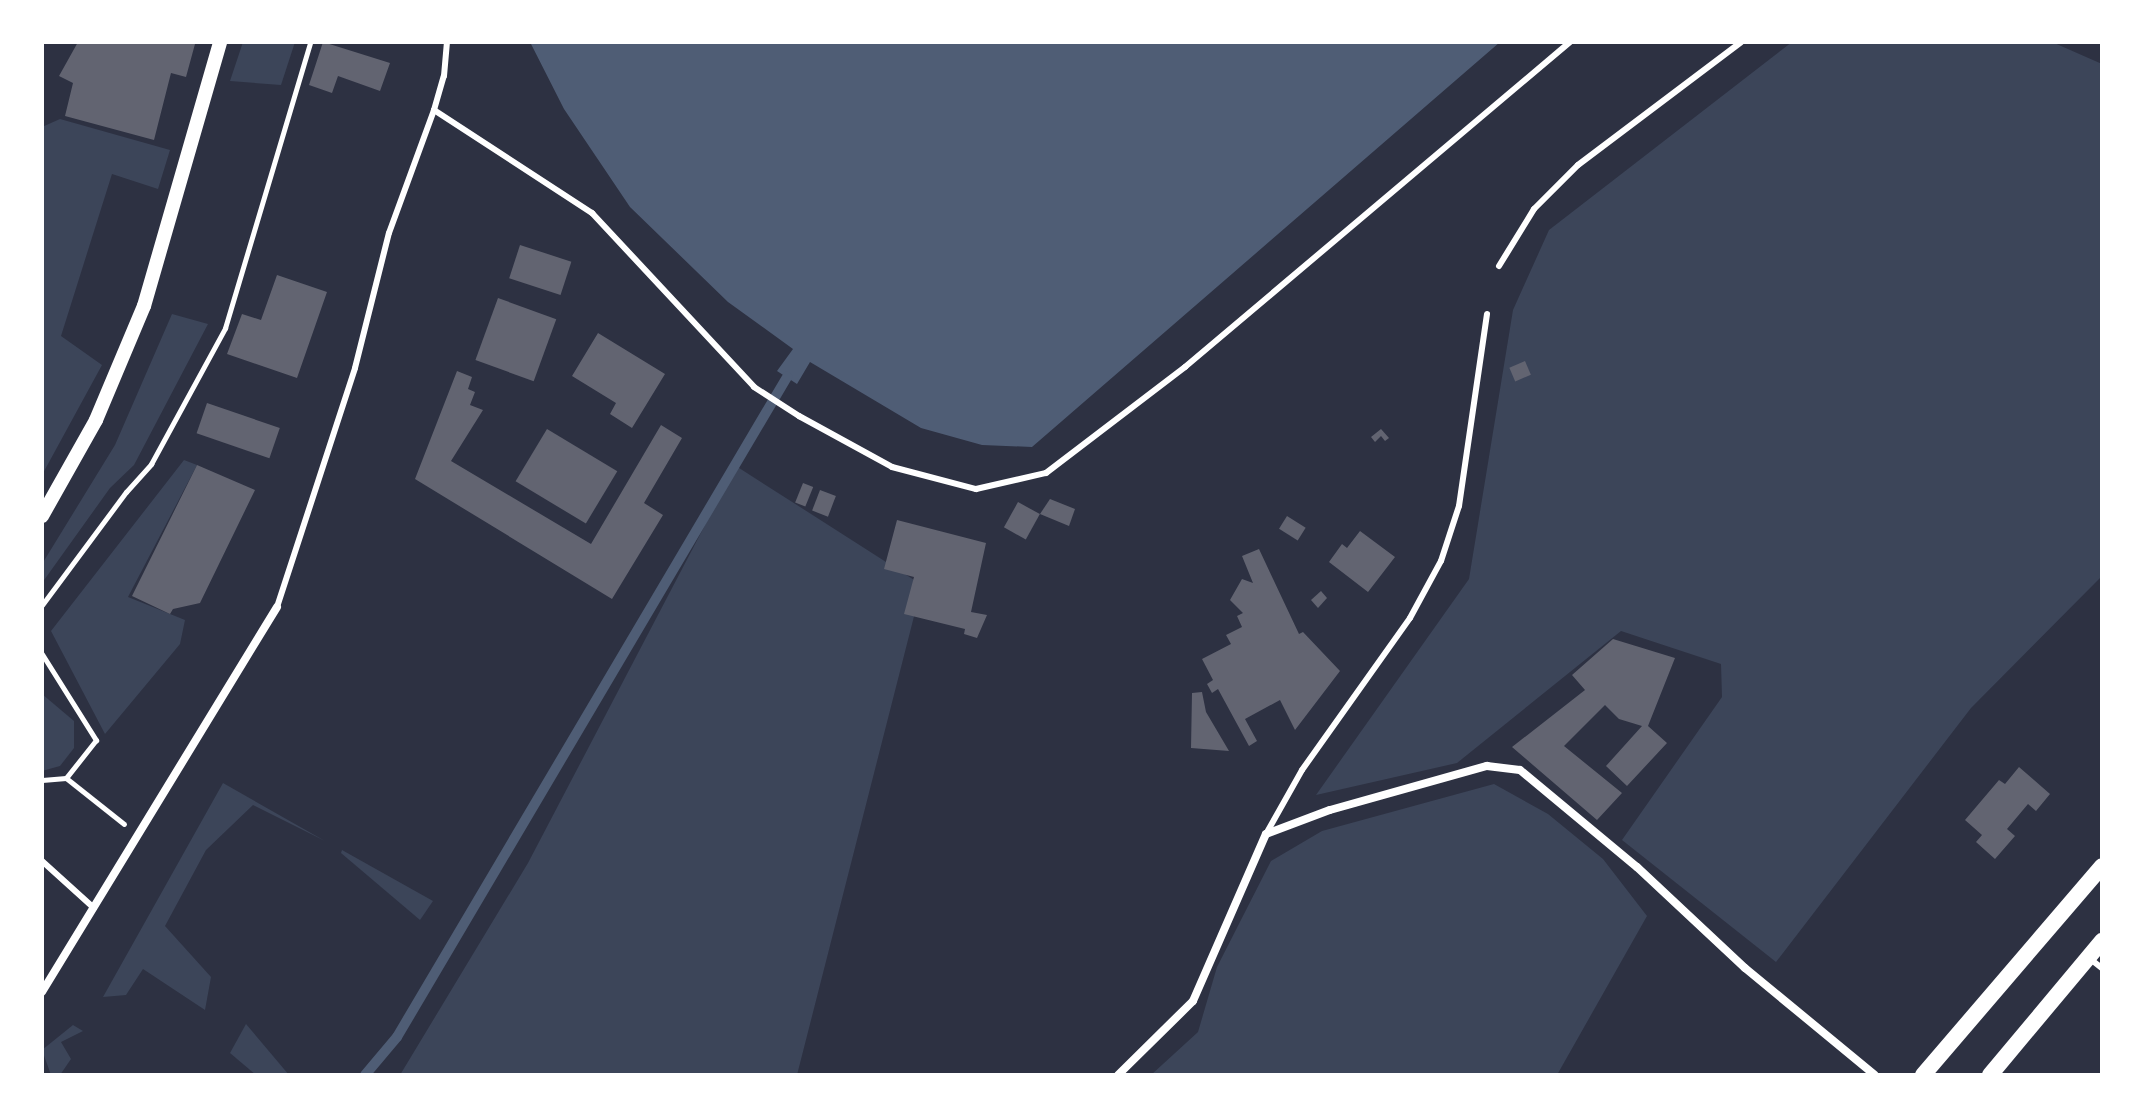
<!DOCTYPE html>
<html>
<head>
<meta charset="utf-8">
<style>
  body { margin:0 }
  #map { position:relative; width:2144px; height:1117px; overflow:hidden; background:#2d3142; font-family:"Nunito Sans",sans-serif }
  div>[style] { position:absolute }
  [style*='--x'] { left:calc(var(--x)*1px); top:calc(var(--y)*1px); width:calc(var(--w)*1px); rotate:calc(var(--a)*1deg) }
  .green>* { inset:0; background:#3c4559 }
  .water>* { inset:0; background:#4f5d75 }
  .stream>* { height:10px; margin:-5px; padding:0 5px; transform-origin:5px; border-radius:5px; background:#4f5d75 }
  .building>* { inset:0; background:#626471; transform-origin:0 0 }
  .path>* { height:5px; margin:-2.5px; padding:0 2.5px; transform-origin:2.5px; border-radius:2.5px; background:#fff }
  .service>* { height:6px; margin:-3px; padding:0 3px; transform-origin:3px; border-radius:3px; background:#fff }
  .minor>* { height:8px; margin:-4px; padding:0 4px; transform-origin:4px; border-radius:4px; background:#fff }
  .tertiary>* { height:14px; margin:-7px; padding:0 7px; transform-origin:7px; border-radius:7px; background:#fff }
  .secondary>* { height:16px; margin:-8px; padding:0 8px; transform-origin:8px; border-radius:8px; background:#fff }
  span { translate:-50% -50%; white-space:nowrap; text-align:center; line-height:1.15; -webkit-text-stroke:6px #fff; paint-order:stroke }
  .frame { position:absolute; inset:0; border:44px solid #fff; pointer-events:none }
</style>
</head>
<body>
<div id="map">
  <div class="green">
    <i style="clip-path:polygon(243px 42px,295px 42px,281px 85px,230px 81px)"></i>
    <i style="clip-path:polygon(1792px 42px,2052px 42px,2102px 64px,2102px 576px,1971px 708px,1776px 962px,1622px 840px,1722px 697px,1721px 664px,1621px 631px,1457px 763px,1316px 795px,1469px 579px,1513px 310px,1549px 230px)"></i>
    <i style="clip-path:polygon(60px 119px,170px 150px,158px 189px,112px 174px,61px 336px,102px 365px,42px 475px,42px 127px)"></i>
    <i style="clip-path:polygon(172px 314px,208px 324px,134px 465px,110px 488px,42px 583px,42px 564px,115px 445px)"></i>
    <i style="clip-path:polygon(184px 460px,197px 465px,128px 597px,185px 620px,180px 644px,105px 734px,51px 631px)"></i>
    <i style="clip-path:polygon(736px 466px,922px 585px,797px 1075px,400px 1075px,528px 863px)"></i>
    <i style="clip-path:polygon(42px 694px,74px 721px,74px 748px,60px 766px,42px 771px)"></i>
    <i style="clip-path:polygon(223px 783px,325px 841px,253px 805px,206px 850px,165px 926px,211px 977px,205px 1010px,143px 969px,126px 995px,103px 997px)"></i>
    <i style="clip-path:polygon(1494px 784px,1548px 814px,1603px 859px,1647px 916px,1557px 1075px,1151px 1075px,1198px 1032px,1217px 967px,1271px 861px,1322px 831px)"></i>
    <i style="clip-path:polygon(342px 850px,433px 901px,420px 920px,341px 853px)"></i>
    <i style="clip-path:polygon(246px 1024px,289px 1075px,256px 1075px,230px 1053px)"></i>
    <i style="clip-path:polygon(73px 1025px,83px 1031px,61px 1042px,71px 1059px,60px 1075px,51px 1075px,42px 1050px)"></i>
  </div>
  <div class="water">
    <i style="clip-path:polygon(530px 42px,1500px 42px,1032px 447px,982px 445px,921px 428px,810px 362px,797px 384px,777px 371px,793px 349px,728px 302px,630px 207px,564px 109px)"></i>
  </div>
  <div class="stream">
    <i style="--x:365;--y:1075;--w:50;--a:-49.9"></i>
    <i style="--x:397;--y:1037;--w:767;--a:-59.42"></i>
  </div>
  <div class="building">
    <i style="clip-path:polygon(78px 42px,195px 44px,186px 77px,171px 73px,154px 140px,65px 116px,73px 83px,59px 76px)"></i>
    <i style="clip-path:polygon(323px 42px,390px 63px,380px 91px,338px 76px,332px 93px,309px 85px)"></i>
    <i style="left:520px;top:245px;width:54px;height:35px;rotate:18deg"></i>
    <i style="clip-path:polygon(277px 275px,327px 292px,297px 378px,227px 354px,242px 314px,261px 320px)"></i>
    <i style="left:498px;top:298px;width:62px;height:66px;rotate:20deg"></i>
    <i style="clip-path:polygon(598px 333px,665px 374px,632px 428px,610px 414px,616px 403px,572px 376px)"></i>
    <i style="left:1525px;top:361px;width:15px;height:17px;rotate:67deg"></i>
    <i style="clip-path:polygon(457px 371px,472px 377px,468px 389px,475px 392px,470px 405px,483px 410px,451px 461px,591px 544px,661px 425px,682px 438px,644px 503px,663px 515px,612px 599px,415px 479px)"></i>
    <i style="left:207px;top:403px;width:77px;height:32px;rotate:19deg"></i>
    <i style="left:547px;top:429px;width:82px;height:61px;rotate:31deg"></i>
    <i style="clip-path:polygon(1381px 429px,1389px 438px,1385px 441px,1381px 436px,1375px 442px,1371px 437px)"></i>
    <i style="clip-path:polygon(197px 465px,255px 490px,200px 603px,173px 609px,170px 614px,132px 596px)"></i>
    <i style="left:803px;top:483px;width:11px;height:21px;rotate:22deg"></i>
    <i style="left:820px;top:490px;width:17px;height:22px;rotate:21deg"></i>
    <i style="clip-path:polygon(1050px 499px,1075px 509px,1069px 526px,1040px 514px)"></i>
    <i style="left:1018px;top:502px;width:25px;height:29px;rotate:29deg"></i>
    <i style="left:1287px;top:516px;width:22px;height:15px;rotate:32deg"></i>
    <i style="clip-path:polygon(897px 520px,986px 543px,971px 612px,987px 615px,977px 638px,964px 634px,965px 629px,904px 614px,914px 577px,884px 569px)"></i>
    <i style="clip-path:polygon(1360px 531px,1395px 557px,1368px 592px,1329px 562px,1342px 544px,1347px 548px)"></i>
    <i style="clip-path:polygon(1259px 549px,1299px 634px,1303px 632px,1340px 671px,1295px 730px,1280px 700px,1245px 719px,1257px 741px,1249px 746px,1218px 689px,1212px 693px,1207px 684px,1213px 680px,1202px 659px,1231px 644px,1226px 635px,1242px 627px,1237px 616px,1243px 613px,1230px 600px,1242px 579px,1253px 583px,1242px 556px)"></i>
    <i style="clip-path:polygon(1321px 591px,1327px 598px,1318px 608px,1311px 600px)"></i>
    <i style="clip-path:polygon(1613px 639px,1675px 658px,1648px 726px,1667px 743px,1627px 786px,1606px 766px,1642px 726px,1619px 719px,1605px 705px,1564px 746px,1622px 793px,1597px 820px,1512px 747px,1585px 690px,1572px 675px)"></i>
    <i style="clip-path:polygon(1202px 692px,1206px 712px,1229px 751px,1191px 748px,1192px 693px)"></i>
    <i style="clip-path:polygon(2019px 767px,2050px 794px,2036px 811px,2028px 804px,2007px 829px,2015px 836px,1995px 859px,1976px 842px,1982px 835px,1965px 820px,1999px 780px,2005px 784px)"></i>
  </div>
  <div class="path">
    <i style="--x:42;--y:605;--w:141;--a:-53.4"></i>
    <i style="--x:126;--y:492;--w:38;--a:-48"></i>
    <i style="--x:151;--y:464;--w:155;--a:-61.4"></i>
    <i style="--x:225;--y:328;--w:298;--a:-73.4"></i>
    <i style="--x:42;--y:654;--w:102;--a:57.9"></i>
    <i style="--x:96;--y:740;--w:48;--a:128.3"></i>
    <i style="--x:66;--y:778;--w:74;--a:38.4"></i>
    <i style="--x:42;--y:780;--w:24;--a:-5"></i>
  </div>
  <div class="service">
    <i style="--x:434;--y:110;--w:189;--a:33.1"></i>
    <i style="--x:592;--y:213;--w:238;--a:47"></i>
    <i style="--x:754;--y:387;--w:54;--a:32.8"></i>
    <i style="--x:799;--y:416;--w:106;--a:28.7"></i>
    <i style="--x:892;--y:467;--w:87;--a:14.7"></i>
    <i style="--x:976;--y:489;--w:72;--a:-12.9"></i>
    <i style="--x:1046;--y:473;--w:175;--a:-37.3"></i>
    <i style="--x:1185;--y:367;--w:504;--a:-40.17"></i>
    <i style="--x:1499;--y:266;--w:67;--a:-58.4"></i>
    <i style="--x:1534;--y:209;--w:62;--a:-45"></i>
    <i style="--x:1578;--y:165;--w:204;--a:-37"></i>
    <i style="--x:277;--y:607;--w:251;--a:-71.9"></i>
    <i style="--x:355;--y:368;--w:139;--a:-75.9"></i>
    <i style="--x:389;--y:233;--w:131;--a:-69.9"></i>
    <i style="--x:434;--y:110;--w:35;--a:-74"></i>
    <i style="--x:444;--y:76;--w:34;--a:-85"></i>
    <i style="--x:1266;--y:834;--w:73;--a:-60.6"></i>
    <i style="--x:1302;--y:770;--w:186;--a:-54.6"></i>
    <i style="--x:1410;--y:618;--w:65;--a:-61.5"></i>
    <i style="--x:1441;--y:561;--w:58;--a:-71.9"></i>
    <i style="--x:1459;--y:506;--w:194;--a:-81.7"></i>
    <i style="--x:42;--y:861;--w:70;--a:42.1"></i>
    <i style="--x:2089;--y:958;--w:16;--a:38"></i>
  </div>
  <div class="minor">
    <i style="--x:42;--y:992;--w:451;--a:-58.6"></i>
    <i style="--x:1118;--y:1075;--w:105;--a:-44.6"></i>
    <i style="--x:1193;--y:1001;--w:182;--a:-66.4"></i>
    <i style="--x:1266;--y:834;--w:68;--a:-20.6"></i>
    <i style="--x:1330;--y:810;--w:163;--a:-15.7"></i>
    <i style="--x:1487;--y:766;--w:33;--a:7"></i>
    <i style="--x:1520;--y:770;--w:152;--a:39.7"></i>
    <i style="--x:1637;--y:867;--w:148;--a:43.1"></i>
    <i style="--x:1745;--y:968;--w:168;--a:39.5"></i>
  </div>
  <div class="tertiary">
    <i style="--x:42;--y:516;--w:110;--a:-60.6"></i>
    <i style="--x:96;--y:420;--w:124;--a:-67.2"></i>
    <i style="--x:144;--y:306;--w:275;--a:-73.9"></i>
  </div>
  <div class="secondary">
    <i style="--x:1923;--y:1075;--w:275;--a:-49.4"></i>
    <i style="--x:1990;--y:1075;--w:175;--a:-50.1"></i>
  </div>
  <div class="frame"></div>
</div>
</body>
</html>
